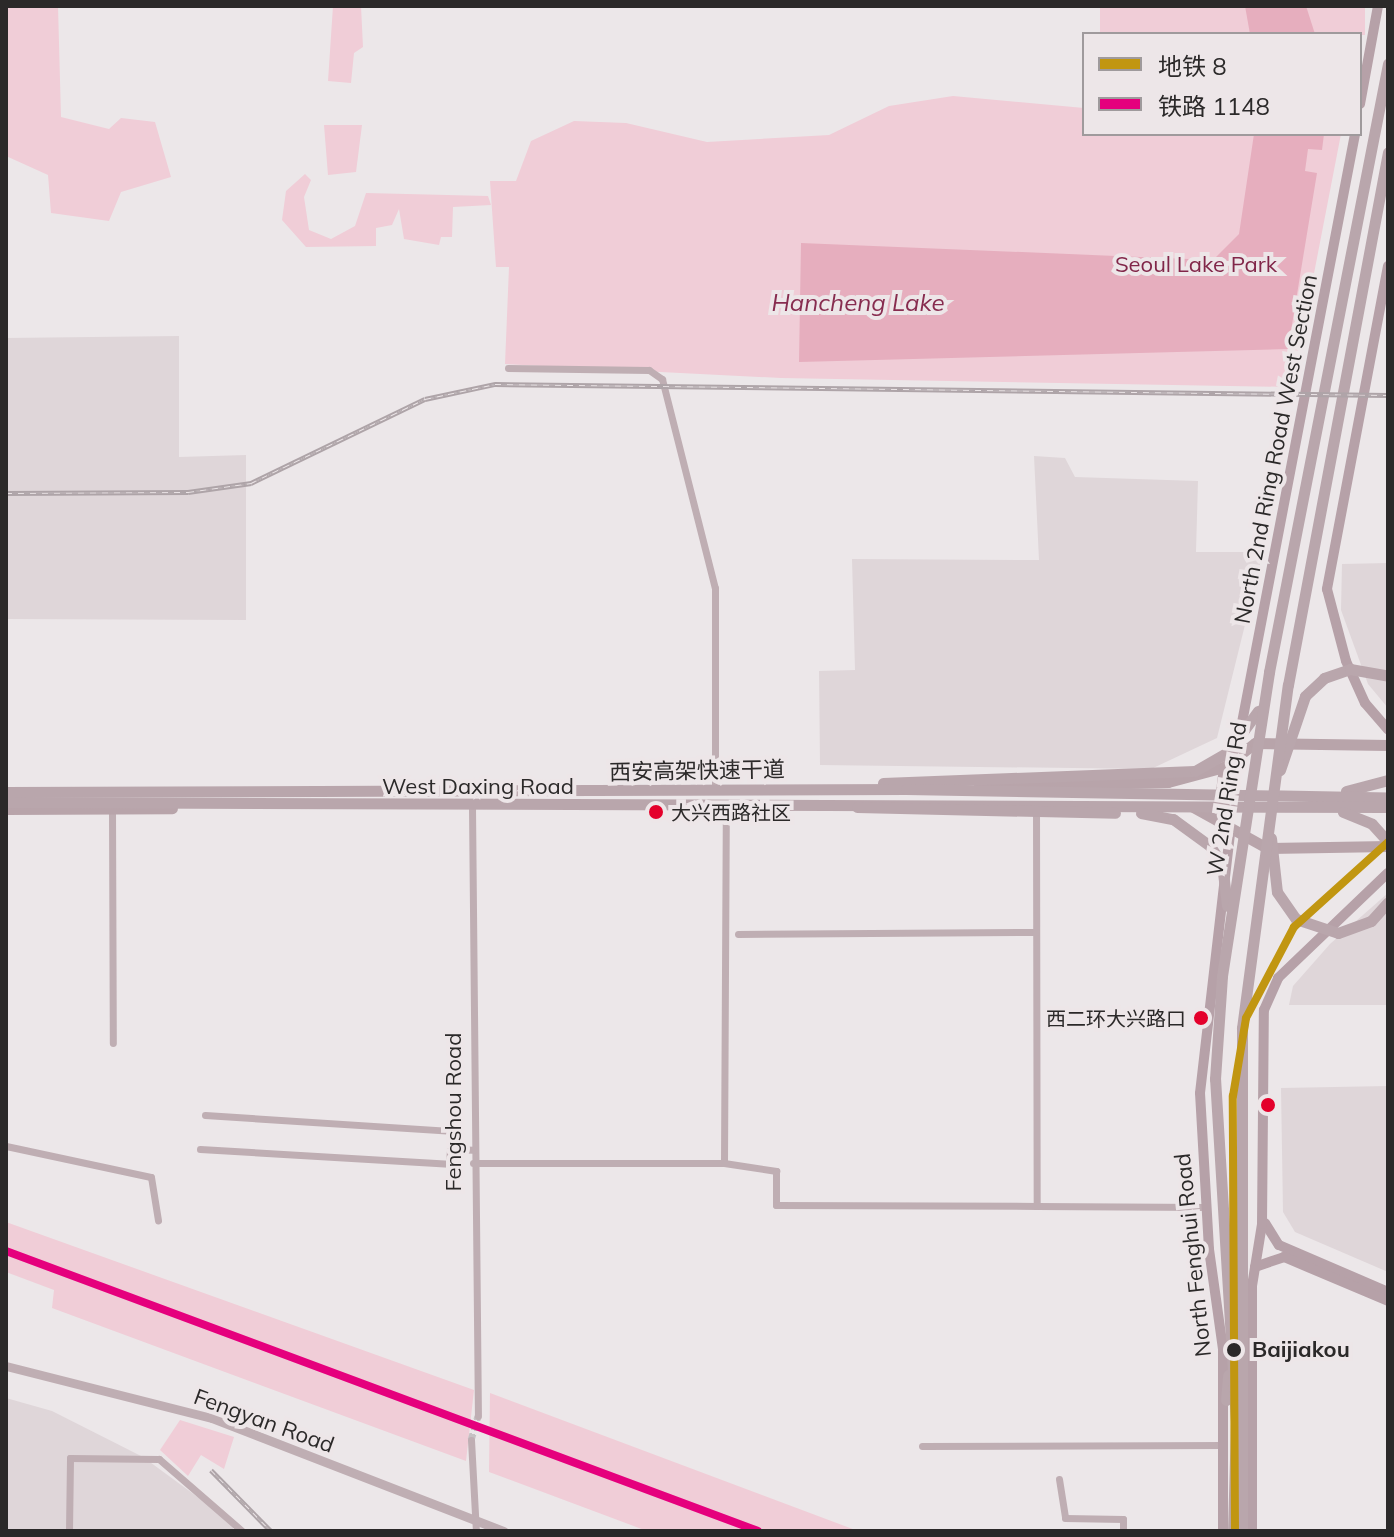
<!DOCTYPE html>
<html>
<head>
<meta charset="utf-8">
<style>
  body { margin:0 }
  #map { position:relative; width:1394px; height:1537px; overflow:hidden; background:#ece7e9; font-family:Mulish,"Noto Sans SC",sans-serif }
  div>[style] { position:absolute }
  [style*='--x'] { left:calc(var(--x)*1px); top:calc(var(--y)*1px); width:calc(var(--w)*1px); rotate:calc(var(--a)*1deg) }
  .built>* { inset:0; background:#dfd6d9 }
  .green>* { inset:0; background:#f0cdd7; transform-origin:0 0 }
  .water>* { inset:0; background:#e6aebe }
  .minor-tunnel>* { height:7px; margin-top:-3.5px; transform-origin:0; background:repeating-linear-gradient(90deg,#c5c1c3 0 7px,transparent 0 10.5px) }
  .minor>* { height:7px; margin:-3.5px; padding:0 3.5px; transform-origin:3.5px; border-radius:3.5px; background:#bfaeb3 }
  .tertiary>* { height:9px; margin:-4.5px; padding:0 4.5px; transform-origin:4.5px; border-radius:4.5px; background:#bfaeb3 }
  .secondary>* { height:10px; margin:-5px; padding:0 5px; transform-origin:5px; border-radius:5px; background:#b6a1a8 }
  .primary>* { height:11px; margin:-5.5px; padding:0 5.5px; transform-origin:5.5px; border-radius:5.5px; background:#b8a4aa }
  .trunk>* { height:11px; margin:-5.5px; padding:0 5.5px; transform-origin:5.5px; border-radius:5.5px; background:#b9a6ac }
  .rail>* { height:5px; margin-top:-2.5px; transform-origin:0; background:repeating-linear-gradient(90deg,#ede6e8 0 6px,#aea4a8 0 12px); box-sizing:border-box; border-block:2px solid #aea4a8 }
  .rail-1>* { height:8px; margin:-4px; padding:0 4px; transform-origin:4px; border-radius:4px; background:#e5007d }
  .metro-1>* { height:8px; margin:-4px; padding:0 4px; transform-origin:4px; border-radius:4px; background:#c19611 }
  .dots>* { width:22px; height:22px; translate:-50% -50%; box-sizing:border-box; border:4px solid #ede6e8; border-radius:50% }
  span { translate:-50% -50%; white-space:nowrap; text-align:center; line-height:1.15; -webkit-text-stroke:8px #ede6e8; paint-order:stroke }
  .bus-label { font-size:20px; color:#2b2929 }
  .left { translate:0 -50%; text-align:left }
  .right { translate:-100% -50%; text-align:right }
  .park-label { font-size:22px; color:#812649 }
  .street-label { font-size:22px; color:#2b2929 }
  .stop-label { font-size:22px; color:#2b2929; font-weight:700 }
  .water-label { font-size:24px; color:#872c4f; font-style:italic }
  .frame { position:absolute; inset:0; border:8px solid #2b2929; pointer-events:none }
  .legend { position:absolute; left:1082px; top:32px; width:280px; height:104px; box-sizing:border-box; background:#ede6e8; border:2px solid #9f9a9c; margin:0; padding:10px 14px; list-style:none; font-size:24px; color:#2b2929 }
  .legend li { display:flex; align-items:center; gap:16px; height:40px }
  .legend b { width:40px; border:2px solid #9f9a9c }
</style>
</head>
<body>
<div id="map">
  <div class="built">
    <i style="clip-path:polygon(179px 336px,179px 457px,246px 455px,246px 620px,6px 619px,6px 338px)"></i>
    <i style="clip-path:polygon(1034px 456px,1065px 458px,1075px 477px,1198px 481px,1196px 552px,1263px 552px,1217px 738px,1151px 769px,820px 765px,819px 671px,855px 670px,852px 559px,1039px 560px)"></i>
    <i style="clip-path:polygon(1388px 563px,1388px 708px,1368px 684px,1341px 610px,1342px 564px)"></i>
    <i style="clip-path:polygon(1388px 893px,1388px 1005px,1289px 1005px,1293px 986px,1330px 944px)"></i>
    <i style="clip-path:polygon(1388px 1086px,1388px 1272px,1295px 1232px,1283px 1212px,1281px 1088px)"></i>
    <i style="clip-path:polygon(6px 1398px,52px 1411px,143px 1457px,233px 1523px,233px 1531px,6px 1531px)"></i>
  </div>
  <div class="green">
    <i style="clip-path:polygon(6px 6px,58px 6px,61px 117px,109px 129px,121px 118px,155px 122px,171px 177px,121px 192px,109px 221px,51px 213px,48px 175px,6px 156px)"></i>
    <i style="clip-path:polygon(333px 6px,361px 6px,363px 47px,354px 53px,351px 83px,328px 81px)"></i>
    <i style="left:1100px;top:6px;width:265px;height:29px"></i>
    <i style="clip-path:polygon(953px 96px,1084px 108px,1084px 134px,1341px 134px,1292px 387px,781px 378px,505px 364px,509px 267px,496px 267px,490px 181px,516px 181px,531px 141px,574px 121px,626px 123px,707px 142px,829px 135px,889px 106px)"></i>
    <i style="clip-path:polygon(324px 125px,362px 125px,356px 172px,328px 175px)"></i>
    <i style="clip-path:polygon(305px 174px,311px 180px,304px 197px,309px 230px,331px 239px,355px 226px,366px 193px,488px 196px,491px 205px,453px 207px,452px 237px,441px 237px,439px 245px,404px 239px,399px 209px,392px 225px,376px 228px,376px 246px,306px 247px,282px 220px,286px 191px)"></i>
    <i style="clip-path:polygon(6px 1222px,474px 1390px,466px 1461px,52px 1308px,54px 1290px,6px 1272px)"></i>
    <i style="clip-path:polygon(490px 1393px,858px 1531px,647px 1531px,489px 1472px)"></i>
    <i style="clip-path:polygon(180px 1420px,234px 1437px,224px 1469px,201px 1455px,188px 1476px,160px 1450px)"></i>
  </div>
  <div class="water">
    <i style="clip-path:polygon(1306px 6px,1315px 34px,1250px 34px,1245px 6px)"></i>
    <i style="clip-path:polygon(1254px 134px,1324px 134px,1322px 150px,1308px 149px,1305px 171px,1317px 173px,1288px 349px,799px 362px,801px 243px,1213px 260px,1239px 234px)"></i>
  </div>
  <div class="minor-tunnel">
    <i style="--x:471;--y:1440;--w:25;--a:-74"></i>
  </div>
  <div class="minor">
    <i style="--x:508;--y:368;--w:141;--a:0.8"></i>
    <i style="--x:649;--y:370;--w:16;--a:35"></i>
    <i style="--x:662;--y:379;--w:216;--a:75.8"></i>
    <i style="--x:715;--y:588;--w:198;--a:90"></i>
    <i style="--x:472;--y:807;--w:609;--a:89.44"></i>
    <i style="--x:112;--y:808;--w:235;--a:89.8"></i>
    <i style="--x:1036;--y:808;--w:398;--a:89.9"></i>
    <i style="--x:1037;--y:1206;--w:168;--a:0.3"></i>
    <i style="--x:738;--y:934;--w:298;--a:-0.4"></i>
    <i style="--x:205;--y:1115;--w:246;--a:3.7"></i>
    <i style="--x:450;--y:1131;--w:18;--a:90"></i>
    <i style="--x:6;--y:1146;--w:148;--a:12.1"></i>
    <i style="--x:151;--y:1177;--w:44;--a:80.8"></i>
    <i style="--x:200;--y:1149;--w:249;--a:3.4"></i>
    <i style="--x:449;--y:1164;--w:15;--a:-86"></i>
    <i style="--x:450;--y:1149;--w:23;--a:2"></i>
    <i style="--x:473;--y:1163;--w:251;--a:0"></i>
    <i style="--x:724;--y:1163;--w:357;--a:-89.7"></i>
    <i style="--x:724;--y:1163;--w:53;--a:8.7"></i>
    <i style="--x:776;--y:1171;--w:34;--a:90"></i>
    <i style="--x:776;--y:1205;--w:261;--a:0.2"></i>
    <i style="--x:471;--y:1440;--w:91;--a:86.9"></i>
    <i style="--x:922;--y:1446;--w:302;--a:-0.2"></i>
    <i style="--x:1059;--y:1479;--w:39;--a:81"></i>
    <i style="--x:1065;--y:1518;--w:58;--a:1"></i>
    <i style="--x:1123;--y:1519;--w:12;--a:90"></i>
    <i style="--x:69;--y:1531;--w:73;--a:-89.2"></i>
    <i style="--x:70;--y:1458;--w:89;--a:0.6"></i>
    <i style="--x:159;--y:1459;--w:110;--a:40.9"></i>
  </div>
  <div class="tertiary">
    <i style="--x:6;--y:1366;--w:212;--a:14.2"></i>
    <i style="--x:212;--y:1418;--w:313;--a:21.2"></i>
  </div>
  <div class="secondary">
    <i style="--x:1360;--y:104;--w:100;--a:-79.6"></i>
    <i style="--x:1388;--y:266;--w:329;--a:100.7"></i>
    <i style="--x:1327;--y:589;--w:74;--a:75.2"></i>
    <i style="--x:1346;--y:661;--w:46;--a:65.7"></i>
    <i style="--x:1365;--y:703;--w:35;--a:49"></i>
    <i style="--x:1240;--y:733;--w:610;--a:-79.13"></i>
    <i style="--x:1265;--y:1223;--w:26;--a:58"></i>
    <i style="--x:1279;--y:1245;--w:119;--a:23.3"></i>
    <i style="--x:1255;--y:1267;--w:31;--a:-19"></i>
    <i style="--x:1284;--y:1257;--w:113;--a:22.9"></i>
    <i style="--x:1223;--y:1531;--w:182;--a:-90"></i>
    <i style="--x:1223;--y:1349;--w:101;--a:-98"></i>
    <i style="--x:1209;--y:1249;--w:156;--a:-93.3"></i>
    <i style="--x:1200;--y:1093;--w:263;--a:-83.4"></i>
    <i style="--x:1252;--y:1531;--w:245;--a:-90"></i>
    <i style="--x:1252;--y:1286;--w:63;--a:-80.8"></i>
    <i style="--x:1262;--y:1224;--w:214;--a:-89.5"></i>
    <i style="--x:1264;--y:1010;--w:35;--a:-66"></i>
    <i style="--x:1278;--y:978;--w:152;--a:-43.7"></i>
  </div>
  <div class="primary">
    <i style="--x:1224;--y:767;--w:39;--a:97"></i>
    <i style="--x:1219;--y:806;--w:24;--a:68"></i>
    <i style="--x:979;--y:785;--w:189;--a:-0.9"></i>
    <i style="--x:1168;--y:782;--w:58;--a:-15"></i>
    <i style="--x:1224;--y:767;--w:39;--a:-38"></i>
    <i style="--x:1255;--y:743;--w:133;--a:0.9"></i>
    <i style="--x:1193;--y:807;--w:85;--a:29"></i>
    <i style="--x:1267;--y:848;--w:121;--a:-0.9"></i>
    <i style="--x:6;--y:809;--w:166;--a:-0.3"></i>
  </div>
  <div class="trunk">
    <i style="--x:1280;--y:770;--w:78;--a:-71.3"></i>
    <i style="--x:1305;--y:696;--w:26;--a:-43"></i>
    <i style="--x:1324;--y:678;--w:28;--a:-19"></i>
    <i style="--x:1350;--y:669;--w:39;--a:10"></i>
    <i style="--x:883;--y:783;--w:312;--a:-2.2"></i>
    <i style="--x:1195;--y:771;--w:38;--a:-30"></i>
    <i style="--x:1228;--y:752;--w:51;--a:-53.8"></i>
    <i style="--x:1346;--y:791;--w:43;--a:-14.7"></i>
    <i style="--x:6;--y:792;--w:900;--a:-0.19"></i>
    <i style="--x:906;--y:789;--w:482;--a:1"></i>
    <i style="--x:6;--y:802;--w:1382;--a:0.21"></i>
    <i style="--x:857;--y:807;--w:258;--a:1.3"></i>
    <i style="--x:1343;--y:812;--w:31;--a:22"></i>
    <i style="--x:1372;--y:824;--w:24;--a:48"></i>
    <i style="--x:1141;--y:813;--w:33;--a:11"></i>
    <i style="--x:1173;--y:819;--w:46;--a:36.1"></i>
    <i style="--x:1210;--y:846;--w:22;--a:56"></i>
    <i style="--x:1222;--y:864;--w:42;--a:83.2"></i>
    <i style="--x:1271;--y:838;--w:54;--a:83.7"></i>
    <i style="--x:1277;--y:892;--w:33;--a:55"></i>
    <i style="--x:1296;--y:919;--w:44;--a:18.4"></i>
    <i style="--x:1338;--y:933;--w:35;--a:-20"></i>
    <i style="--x:1371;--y:921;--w:25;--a:-48"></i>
    <i style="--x:1226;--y:1400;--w:25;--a:-85"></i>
    <i style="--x:1233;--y:1531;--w:110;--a:-88.4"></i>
    <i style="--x:1236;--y:1421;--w:343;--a:-93.5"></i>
    <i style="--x:1215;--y:1079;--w:103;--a:-86.1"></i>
    <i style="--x:1222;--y:976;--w:308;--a:-81.2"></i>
    <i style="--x:1269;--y:672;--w:620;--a:-78.93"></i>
    <i style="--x:1242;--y:1531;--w:503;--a:-90"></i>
    <i style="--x:1242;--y:1028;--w:346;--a:-82.4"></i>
    <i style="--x:1288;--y:685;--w:542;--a:-79.37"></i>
  </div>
  <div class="rail">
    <i style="--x:6;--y:493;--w:182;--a:-0.3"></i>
    <i style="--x:188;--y:492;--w:64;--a:-8.1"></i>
    <i style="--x:251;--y:483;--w:193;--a:-25.8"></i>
    <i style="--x:425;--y:399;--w:72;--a:-12.1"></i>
    <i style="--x:495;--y:384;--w:893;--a:0.71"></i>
    <i style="--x:211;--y:1470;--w:86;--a:45.5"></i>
  </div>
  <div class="rail-1">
    <i style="--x:6;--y:1251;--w:802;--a:20.42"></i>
  </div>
  <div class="metro-1">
    <i style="--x:1235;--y:1531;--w:435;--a:-90.3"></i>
    <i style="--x:1233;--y:1096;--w:79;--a:-80.5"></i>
    <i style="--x:1246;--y:1018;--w:103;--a:-62.2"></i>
    <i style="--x:1294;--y:927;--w:127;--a:-42.1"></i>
  </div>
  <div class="dots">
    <i style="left:656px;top:812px;background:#e4002b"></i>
    <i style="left:1201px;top:1018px;background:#e4002b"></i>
    <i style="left:1268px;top:1105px;background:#e4002b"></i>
    <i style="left:1234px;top:1350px;background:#2b2929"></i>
  </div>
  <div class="bus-label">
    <span class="left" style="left:671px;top:812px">大兴西路社区</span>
    <span class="right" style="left:1186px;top:1018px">西二环大兴路口</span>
  </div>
  <div class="park-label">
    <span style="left:1196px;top:265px">Seoul Lake Park</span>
  </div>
  <div class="street-label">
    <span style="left:1276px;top:449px;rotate:-79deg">North 2nd Ring Road West Section</span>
    <span style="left:697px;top:771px;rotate:-1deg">西安高架快速干道</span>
    <span style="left:478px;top:787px">West Daxing Road</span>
    <span style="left:1227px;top:799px;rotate:-81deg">W 2nd Ring Rd</span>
    <span style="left:454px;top:1112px;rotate:-90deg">Fengshou Road</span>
    <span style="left:1193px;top:1255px;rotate:-96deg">North Fenghui Road</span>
    <span style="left:264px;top:1421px;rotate:20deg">Fengyan Road</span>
  </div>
  <div class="stop-label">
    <span class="left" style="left:1252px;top:1350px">Baijiakou</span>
  </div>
  <div class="water-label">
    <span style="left:858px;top:303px">Hancheng Lake</span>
  </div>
  <div class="frame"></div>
  <ul class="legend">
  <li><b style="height:10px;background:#c19611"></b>地铁 8</li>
  <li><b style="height:10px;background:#e5007d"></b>铁路 1148</li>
  </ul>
</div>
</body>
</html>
